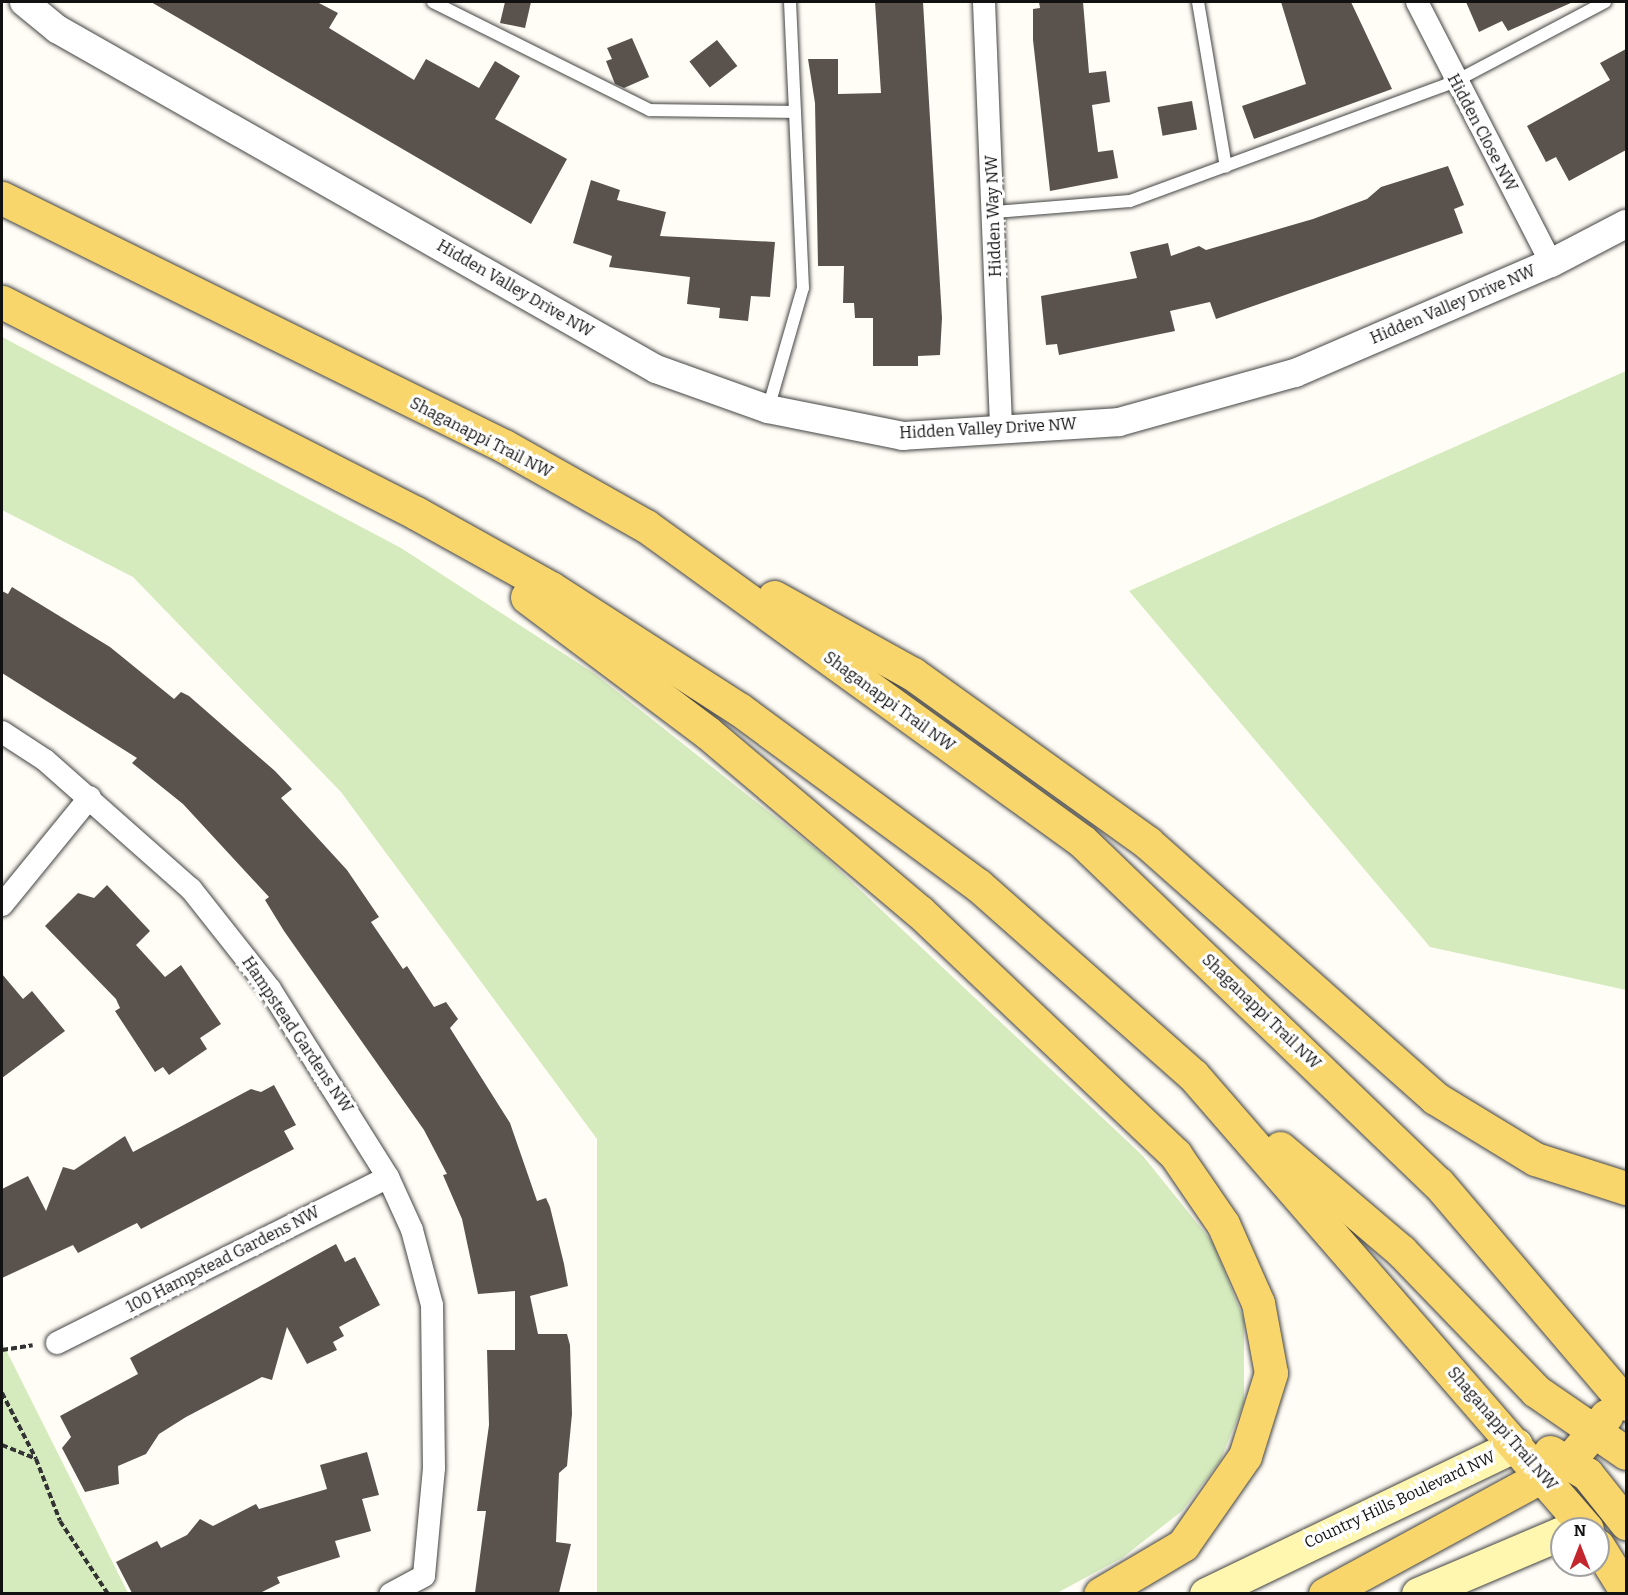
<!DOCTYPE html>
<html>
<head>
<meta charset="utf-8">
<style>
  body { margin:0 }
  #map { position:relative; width:1628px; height:1595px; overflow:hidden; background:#fffdf5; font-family:Bitter,serif }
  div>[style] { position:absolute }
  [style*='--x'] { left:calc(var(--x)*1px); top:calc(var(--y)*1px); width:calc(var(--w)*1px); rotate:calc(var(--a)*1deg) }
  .green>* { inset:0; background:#d5ebbd }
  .building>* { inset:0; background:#5a524d; transform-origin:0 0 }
  .path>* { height:4px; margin-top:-2px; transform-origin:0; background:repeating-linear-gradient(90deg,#333 0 6px,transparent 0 9px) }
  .roads { filter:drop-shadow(0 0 2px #444) drop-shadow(0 0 2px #444) }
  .service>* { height:12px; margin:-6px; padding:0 6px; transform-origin:6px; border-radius:6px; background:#fff }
  .minor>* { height:22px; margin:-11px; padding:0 11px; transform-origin:11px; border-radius:11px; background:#fff }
  .tertiary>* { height:28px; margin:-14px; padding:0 14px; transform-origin:14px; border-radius:14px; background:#fff }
  .secondary>* { height:33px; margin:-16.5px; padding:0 16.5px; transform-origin:16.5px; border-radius:16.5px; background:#fff6b0 }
  .primary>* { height:33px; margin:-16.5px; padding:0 16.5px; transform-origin:16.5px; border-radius:16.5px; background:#f9d66b }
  span { translate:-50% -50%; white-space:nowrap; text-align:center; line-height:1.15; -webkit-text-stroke:6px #fff; paint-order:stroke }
  .street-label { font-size:16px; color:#111 }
  .frame { position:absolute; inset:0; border:3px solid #111; pointer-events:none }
  .north { position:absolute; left:1550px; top:1517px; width:60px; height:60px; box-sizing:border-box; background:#fff; border:2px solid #a0a0a0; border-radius:50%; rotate:0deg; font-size:16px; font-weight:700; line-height:24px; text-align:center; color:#111 }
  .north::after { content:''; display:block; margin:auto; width:21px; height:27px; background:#c4262e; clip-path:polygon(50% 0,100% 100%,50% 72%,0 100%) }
</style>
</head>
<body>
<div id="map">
  <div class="green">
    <i style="clip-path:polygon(2px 337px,401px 548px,595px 674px,823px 855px,1143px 1156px,1213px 1243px,1244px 1320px,1244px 1403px,1220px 1461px,1182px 1511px,1122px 1558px,1057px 1593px,597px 1593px,597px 1139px,341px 792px,133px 577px,2px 510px)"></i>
    <i style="clip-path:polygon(1626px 371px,1626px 990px,1430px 947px,1129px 591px)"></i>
    <i style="clip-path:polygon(2px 1342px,128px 1593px,2px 1593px)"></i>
  </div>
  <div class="building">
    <i style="clip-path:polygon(151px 2px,317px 2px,338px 13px,329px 28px,414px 80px,426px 59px,479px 88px,495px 61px,520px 76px,495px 119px,567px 159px,531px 224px)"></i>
    <i style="clip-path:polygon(505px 2px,531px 2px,525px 28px,500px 23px)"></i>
    <i style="clip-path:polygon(875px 2px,923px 2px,942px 318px,940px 355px,918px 356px,918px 366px,873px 366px,873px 318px,855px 318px,854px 303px,843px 303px,844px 266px,818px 266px,815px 103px,808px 59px,838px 59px,838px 94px,881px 93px)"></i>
    <i style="clip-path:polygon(1039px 2px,1083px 2px,1089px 73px,1106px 71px,1110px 102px,1092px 105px,1098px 152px,1113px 150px,1118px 178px,1050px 191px,1033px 40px,1033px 9px,1040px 8px)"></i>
    <i style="clip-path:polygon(1281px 2px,1351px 2px,1392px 89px,1254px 139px,1242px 106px,1306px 84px)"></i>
    <i style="clip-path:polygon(1466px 2px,1573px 2px,1508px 31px,1502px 21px,1479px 32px)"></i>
    <i style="clip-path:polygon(632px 38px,649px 77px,624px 88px,615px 84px,606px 61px,612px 59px,607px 48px)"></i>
    <i style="left:717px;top:40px;width:33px;height:35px;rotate:52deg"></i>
    <i style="clip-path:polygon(1626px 49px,1626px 150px,1569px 181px,1556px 157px,1546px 162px,1527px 126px,1610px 80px,1600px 63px)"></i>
    <i style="left:1192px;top:101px;width:29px;height:35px;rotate:80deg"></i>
    <i style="clip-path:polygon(1448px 166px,1464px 205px,1454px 209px,1463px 233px,1216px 319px,1210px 302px,1170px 311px,1175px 331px,1059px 355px,1057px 344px,1046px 345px,1041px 296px,1137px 278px,1130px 252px,1168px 243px,1171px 256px,1199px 246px,1206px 250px,1313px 219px,1367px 199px,1381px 187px)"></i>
    <i style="clip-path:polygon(591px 180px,620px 190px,617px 200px,666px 212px,660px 236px,775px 242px,770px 297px,751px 296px,748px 321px,719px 318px,720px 308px,687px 304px,690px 277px,609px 267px,612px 256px,573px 243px)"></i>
    <i style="clip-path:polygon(12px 587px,110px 647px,174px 699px,181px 692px,189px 696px,275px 771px,292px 789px,281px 798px,347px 870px,379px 917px,371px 922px,403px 969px,407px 966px,434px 1007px,446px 1002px,458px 1019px,450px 1028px,510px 1123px,537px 1201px,546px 1198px,550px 1207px,564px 1264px,568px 1286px,530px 1296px,538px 1334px,567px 1334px,570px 1345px,572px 1414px,567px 1466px,559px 1473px,556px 1542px,571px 1544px,559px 1593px,475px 1593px,486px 1511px,477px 1511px,489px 1425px,487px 1350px,515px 1350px,515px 1291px,478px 1294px,462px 1219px,443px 1175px,447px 1174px,424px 1130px,284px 931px,265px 900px,269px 897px,183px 804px,132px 763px,137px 758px,2px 673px,2px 591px,8px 594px)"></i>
    <i style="clip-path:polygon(107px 885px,150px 931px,136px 945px,165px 977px,181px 965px,221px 1024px,200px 1038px,207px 1049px,169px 1075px,163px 1067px,155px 1072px,115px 1011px,120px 1008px,116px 999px,45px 926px,78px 893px,94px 898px)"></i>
    <i style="clip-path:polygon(2px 974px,23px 999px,32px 991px,65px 1031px,2px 1078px)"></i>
    <i style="clip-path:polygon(274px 1085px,296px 1125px,284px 1131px,294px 1149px,141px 1229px,137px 1223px,78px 1253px,73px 1245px,2px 1278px,2px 1189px,28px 1176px,46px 1211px,63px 1167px,74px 1170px,125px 1136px,133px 1152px,251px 1089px,261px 1092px)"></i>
    <i style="clip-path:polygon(336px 1244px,345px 1262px,355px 1257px,380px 1305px,339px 1327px,344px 1336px,333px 1342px,337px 1350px,307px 1364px,287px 1327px,272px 1380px,262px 1377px,186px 1417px,159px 1434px,146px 1454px,118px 1466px,119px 1484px,85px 1492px,62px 1448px,71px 1437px,60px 1416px,138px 1374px,130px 1358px)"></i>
    <i style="clip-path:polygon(367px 1452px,379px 1495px,362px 1499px,371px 1531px,335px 1541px,340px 1557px,277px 1577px,280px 1583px,260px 1593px,132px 1593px,116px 1562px,157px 1541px,161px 1548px,187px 1535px,200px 1519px,213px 1526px,256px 1504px,259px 1509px,327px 1489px,320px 1465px)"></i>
  </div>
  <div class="path">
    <i style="--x:2;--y:1350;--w:31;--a:-9"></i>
    <i style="--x:2;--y:1393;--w:74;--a:62.7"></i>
    <i style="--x:36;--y:1459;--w:66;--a:68.8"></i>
    <i style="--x:60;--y:1521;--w:87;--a:56.7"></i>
    <i style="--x:2;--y:1445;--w:37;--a:22"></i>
  </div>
  <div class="roads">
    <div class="service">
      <i style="--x:433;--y:2;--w:242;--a:26.5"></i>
      <i style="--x:650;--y:110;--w:143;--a:0.8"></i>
      <i style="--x:1198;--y:2;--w:167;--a:80.4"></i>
      <i style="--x:995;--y:212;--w:135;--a:-4.7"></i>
      <i style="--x:1130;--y:201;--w:345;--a:-20.2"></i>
      <i style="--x:1454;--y:82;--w:171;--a:-27.9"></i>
      <i style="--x:768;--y:409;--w:126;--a:-73.9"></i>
      <i style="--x:803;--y:288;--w:286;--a:-92.6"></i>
    </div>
    <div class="minor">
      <i style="--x:984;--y:2;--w:428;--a:87.7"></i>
      <i style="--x:1417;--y:2;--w:293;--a:62.8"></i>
      <i style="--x:2;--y:732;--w:51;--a:33.1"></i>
      <i style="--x:45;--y:760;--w:195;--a:41.5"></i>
      <i style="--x:191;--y:889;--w:127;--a:51.7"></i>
      <i style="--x:270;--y:989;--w:222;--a:57.9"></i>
      <i style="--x:388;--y:1177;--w:58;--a:65.6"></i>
      <i style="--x:412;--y:1230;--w:78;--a:75.1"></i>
      <i style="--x:432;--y:1305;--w:163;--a:89.3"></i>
      <i style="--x:434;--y:1468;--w:108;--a:95.3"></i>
      <i style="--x:424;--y:1576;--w:38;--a:152"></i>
      <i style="--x:2;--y:905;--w:139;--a:-50.8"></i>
      <i style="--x:57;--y:1343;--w:370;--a:-26.6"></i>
    </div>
    <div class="tertiary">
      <i style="--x:24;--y:2;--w:43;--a:39.3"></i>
      <i style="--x:57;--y:29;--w:689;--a:29.58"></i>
      <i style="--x:656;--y:369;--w:119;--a:19.7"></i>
      <i style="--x:768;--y:409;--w:138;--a:11.3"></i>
      <i style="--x:903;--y:436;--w:216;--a:-3.7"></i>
      <i style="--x:1119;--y:422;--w:183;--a:-15.6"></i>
      <i style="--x:1295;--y:373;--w:279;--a:-23.3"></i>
      <i style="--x:1551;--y:263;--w:85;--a:-27.5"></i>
    </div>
    <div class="secondary">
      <i style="--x:1206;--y:1594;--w:344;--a:-25.7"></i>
      <i style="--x:1418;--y:1594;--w:156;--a:-23"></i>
    </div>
    <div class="primary">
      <i style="--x:2;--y:198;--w:560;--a:26.29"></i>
      <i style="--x:504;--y:446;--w:163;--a:29.4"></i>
      <i style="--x:646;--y:526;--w:538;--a:35.85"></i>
      <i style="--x:1082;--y:841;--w:494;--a:43.9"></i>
      <i style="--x:1438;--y:1183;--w:290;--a:49.6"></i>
      <i style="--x:2;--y:302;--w:465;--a:27"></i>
      <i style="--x:416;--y:513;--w:154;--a:29.1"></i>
      <i style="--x:551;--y:588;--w:224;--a:32.8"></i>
      <i style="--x:739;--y:709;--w:297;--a:36.4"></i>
      <i style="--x:978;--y:885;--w:287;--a:41.5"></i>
      <i style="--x:1193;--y:1075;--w:601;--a:49.05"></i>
      <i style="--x:527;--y:597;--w:226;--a:36.9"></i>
      <i style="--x:708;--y:733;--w:277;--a:40.2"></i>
      <i style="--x:920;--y:912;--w:352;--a:43.5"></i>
      <i style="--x:1175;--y:1154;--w:85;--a:55.6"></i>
      <i style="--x:1223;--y:1224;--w:86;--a:66.1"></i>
      <i style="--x:1258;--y:1303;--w:71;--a:79.5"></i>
      <i style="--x:1271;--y:1373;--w:87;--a:107.4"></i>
      <i style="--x:1245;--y:1456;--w:108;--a:124.9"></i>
      <i style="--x:1183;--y:1545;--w:96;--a:149.4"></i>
      <i style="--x:774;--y:597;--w:159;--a:29"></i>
      <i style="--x:913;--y:674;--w:289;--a:35.7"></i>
      <i style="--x:1148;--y:843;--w:384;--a:41.6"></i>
      <i style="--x:1435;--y:1098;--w:117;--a:31.4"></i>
      <i style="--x:1535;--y:1159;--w:96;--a:17.7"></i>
      <i style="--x:1280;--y:1148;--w:159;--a:40.4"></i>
      <i style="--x:1401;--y:1251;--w:194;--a:46"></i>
      <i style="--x:1536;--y:1391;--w:109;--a:34.6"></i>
      <i style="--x:1550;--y:1452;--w:43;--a:30.7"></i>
      <i style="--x:1587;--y:1474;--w:63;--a:51.5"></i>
      <i style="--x:1598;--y:1546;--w:53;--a:58.1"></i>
      <i style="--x:1325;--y:1594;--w:277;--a:-28.5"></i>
      <i style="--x:1568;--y:1462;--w:60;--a:-50.4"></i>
    </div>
  </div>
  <div class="street-label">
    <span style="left:1482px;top:133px;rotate:62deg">Hidden Close NW</span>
    <span style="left:994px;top:216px;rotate:-92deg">Hidden Way NW</span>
    <span style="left:515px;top:289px;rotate:30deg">Hidden Valley Drive NW</span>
    <span style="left:1453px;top:305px;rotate:-23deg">Hidden Valley Drive NW</span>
    <span style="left:988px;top:429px;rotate:-3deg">Hidden Valley Drive NW</span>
    <span style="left:481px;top:438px;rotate:27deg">Shaganappi Trail NW</span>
    <span style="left:889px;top:702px;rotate:36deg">Shaganappi Trail NW</span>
    <span style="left:1261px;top:1012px;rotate:44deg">Shaganappi Trail NW</span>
    <span style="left:297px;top:1035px;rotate:56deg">Hampstead Gardens NW</span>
    <span style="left:223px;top:1260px;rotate:-27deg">100 Hampstead Gardens NW</span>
    <span style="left:1502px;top:1429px;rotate:49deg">Shaganappi Trail NW</span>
    <span style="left:1400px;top:1500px;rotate:-25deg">Country Hills Boulevard NW</span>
  </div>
  <div class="frame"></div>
  <div class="north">N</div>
</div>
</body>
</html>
